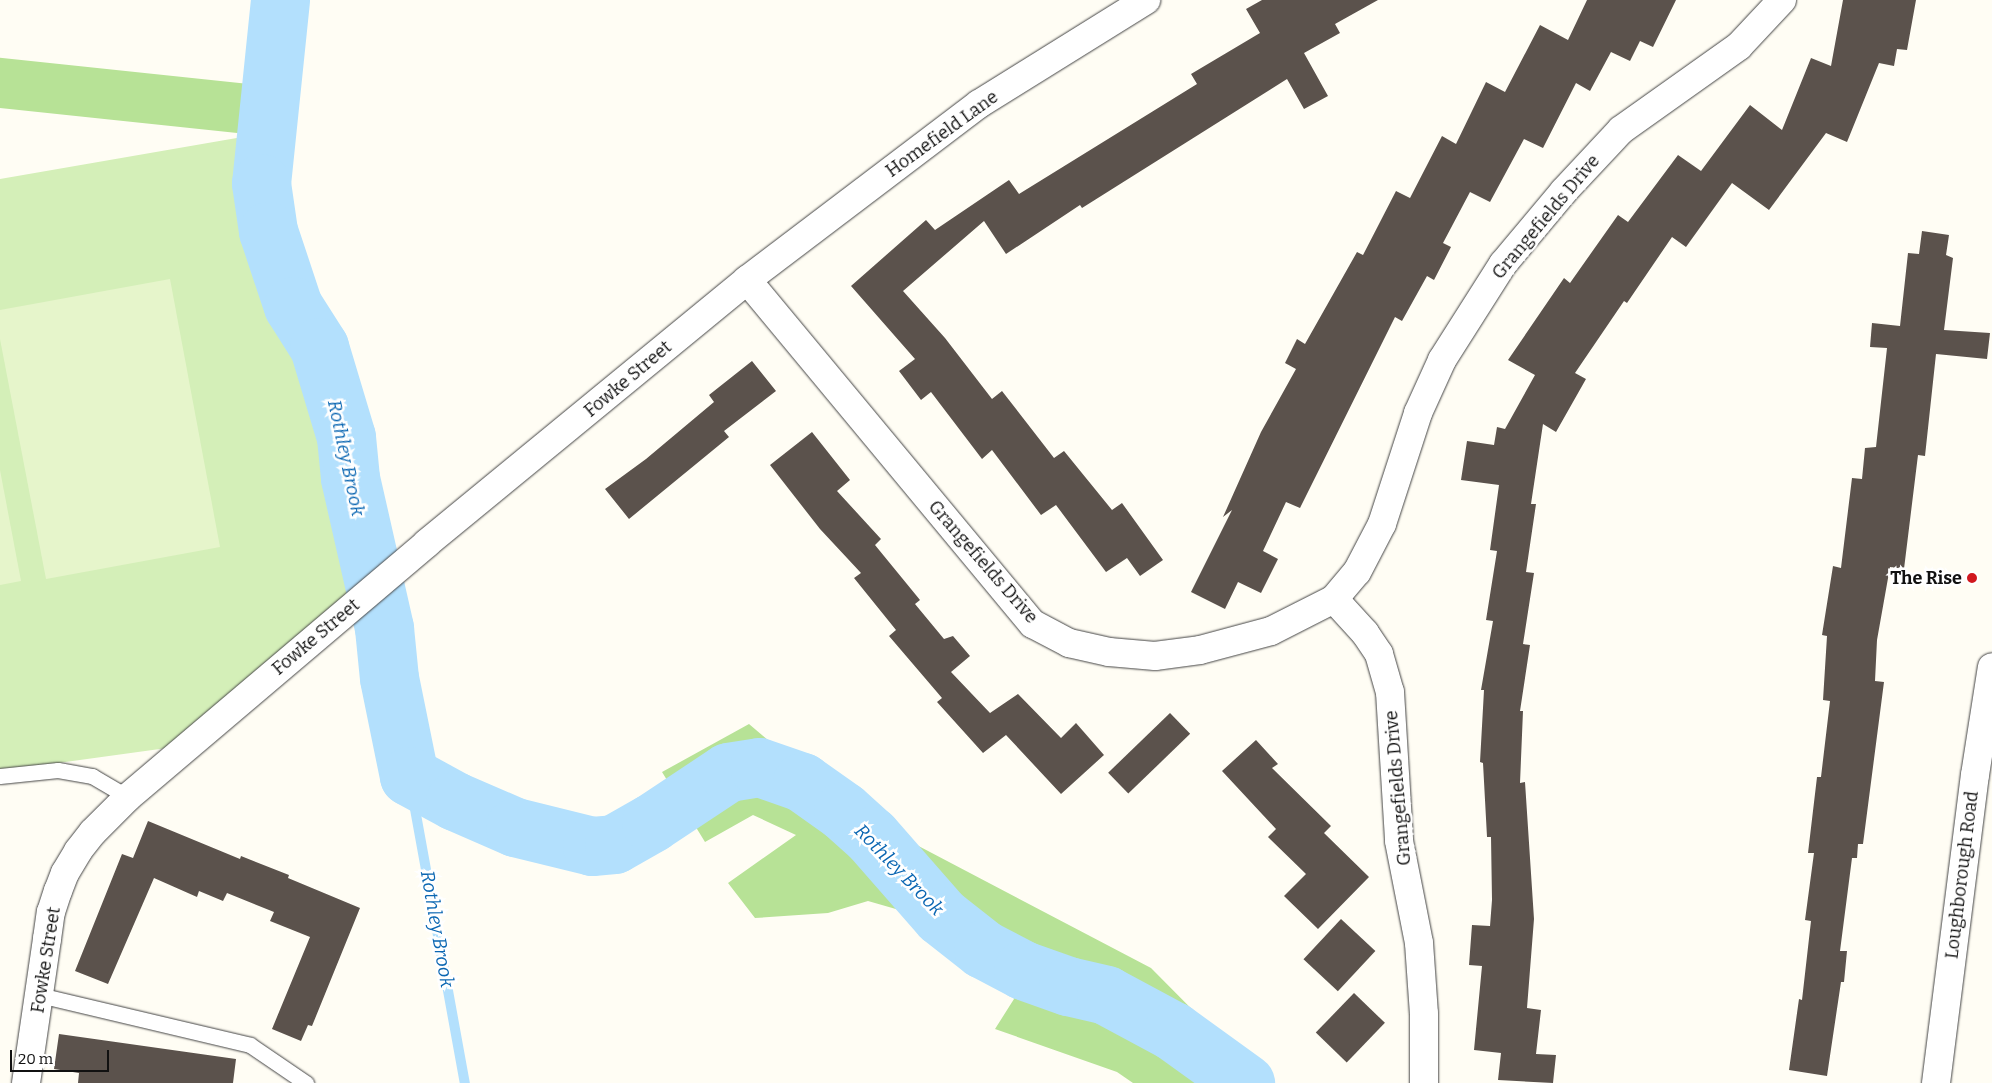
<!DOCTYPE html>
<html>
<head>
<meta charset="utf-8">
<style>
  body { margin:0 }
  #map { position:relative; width:1992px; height:1083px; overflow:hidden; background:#fffdf4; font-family:Bitter,serif }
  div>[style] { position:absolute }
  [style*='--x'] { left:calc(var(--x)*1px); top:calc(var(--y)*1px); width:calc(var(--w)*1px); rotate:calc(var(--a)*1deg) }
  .green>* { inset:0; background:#d4efb8 }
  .forest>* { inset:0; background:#b7e296; transform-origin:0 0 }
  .pitch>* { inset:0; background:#e6f5cb }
  .stream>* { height:10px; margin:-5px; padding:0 5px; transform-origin:5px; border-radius:5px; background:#b3e0fd }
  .river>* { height:59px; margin:-29.5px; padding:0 29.5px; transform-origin:29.5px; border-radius:29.5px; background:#b3e0fd }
  .building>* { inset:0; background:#5b524c; transform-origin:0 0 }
  .roads { filter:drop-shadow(0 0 1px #444) drop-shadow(0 0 1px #444) }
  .service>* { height:15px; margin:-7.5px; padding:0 7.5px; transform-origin:7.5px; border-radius:7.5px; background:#fff }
  .minor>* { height:28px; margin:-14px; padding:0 14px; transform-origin:14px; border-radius:14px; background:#fff }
  .tertiary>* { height:28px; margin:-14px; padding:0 14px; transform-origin:14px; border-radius:14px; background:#fff }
  .dots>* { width:14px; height:14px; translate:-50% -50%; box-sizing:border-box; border:2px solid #fff; border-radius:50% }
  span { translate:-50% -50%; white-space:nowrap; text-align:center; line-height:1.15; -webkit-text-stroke:5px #fff; paint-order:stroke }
  .street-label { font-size:18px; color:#111 }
  .poi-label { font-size:18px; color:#111; font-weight:700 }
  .right { translate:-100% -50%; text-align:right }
  .water-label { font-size:19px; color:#0a66b2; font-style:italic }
  .scale { position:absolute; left:10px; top:1050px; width:99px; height:22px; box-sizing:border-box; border:2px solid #111; border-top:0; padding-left:6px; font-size:15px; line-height:18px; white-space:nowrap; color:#111; -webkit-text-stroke:4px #fff; paint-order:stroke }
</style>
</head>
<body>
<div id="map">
  <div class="green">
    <i style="clip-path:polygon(254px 135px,258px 238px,282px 308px,311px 354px,338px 441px,339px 479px,358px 588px,167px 748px,0 771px,0 179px)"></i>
  </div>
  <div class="forest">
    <i style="left:259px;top:85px;width:50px;height:263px;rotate:96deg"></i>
    <i style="clip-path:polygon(749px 724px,850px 810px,1151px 968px,1265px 1083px,1133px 1083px,1117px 1072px,995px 1029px,1014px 999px,997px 965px,941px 922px,868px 901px,828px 913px,755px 918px,728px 883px,796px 835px,753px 815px,705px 842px,662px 772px)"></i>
  </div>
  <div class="pitch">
    <i style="clip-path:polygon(170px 279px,220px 547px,46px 579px,0 339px,0 310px)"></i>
    <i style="clip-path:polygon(0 470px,21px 581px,0 585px)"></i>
  </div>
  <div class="stream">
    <i style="--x:409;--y:776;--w:312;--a:79.7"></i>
  </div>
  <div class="river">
    <i style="--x:280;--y:0;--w:184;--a:95.9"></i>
    <i style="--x:261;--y:183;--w:49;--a:81.7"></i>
    <i style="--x:268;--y:231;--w:79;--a:71.6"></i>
    <i style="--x:293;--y:306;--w:49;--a:57.6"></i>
    <i style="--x:319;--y:347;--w:94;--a:73.3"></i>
    <i style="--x:346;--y:437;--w:41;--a:84.4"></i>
    <i style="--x:350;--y:478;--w:154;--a:77.2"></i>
    <i style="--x:384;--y:628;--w:50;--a:84.3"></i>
    <i style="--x:389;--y:678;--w:100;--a:78.5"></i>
    <i style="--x:409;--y:776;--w:52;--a:28.5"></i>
    <i style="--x:455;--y:801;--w:65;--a:23.4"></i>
    <i style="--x:515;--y:827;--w:79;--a:13.9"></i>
    <i style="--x:592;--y:846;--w:22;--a:-5"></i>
    <i style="--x:614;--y:844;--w:43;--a:-29.6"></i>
    <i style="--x:651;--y:823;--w:92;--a:-33.5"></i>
    <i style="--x:728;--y:772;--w:31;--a:-9"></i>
    <i style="--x:759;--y:767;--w:46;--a:19.2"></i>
    <i style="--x:802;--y:782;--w:50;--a:35.3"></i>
    <i style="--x:843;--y:811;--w:38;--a:42"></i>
    <i style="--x:871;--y:836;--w:106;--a:48.8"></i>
    <i style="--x:941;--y:916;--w:53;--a:38.2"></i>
    <i style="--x:983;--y:949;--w:45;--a:27.7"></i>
    <i style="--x:1023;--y:970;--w:48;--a:19.6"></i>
    <i style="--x:1068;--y:986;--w:39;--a:13"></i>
    <i style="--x:1106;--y:995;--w:76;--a:28.2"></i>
    <i style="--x:1173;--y:1031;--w:89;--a:35.8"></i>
  </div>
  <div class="building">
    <i style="clip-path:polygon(1262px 0,1378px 0,1335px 24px,1340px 33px,1304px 53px,1328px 96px,1304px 109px,1287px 79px,1082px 208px,1080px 205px,1006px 254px,984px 221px,903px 291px,945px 338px,992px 399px,1002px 391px,1054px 458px,1064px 451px,1112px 510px,1122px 503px,1163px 560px,1140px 576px,1127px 558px,1106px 572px,1056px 505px,1041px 515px,992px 450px,982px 459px,931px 392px,921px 400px,899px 371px,915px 359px,851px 286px,926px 220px,935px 230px,1009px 180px,1019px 194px,1197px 84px,1191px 74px,1260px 33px,1246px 9px)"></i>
    <i style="clip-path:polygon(1587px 0,1676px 0,1653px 47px,1640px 41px,1630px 61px,1611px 52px,1590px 91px,1576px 83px,1543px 148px,1524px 139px,1490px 202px,1470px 192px,1443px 243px,1451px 247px,1434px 280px,1427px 276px,1402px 321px,1395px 317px,1300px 508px,1286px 502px,1263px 551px,1278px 559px,1261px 593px,1238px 582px,1225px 609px,1191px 592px,1232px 510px,1223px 517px,1261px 432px,1296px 369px,1285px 363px,1297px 339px,1305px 344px,1357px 252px,1363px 255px,1396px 191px,1410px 198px,1442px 136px,1456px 144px,1486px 82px,1505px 92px,1540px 25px,1568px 40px)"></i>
    <i style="clip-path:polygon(1843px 0,1916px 0,1907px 50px,1897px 49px,1894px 66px,1879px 63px,1847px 142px,1826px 133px,1769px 210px,1732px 183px,1686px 247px,1672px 237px,1627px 303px,1624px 301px,1575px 373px,1586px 379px,1556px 432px,1543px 424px,1531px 504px,1536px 504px,1526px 572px,1534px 573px,1523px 644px,1530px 645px,1520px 711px,1523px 711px,1520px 783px,1525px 782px,1534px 919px,1527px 1008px,1541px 1010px,1536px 1054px,1556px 1055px,1553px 1083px,1498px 1080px,1501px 1053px,1474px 1050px,1482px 966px,1469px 965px,1472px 925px,1490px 926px,1492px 900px,1491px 837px,1487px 837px,1483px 763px,1480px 762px,1484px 690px,1481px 690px,1493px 621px,1486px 620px,1497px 551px,1490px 550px,1499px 485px,1461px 480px,1467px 441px,1494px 445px,1497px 427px,1505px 429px,1535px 375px,1508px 360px,1564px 278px,1570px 283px,1618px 215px,1628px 222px,1678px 155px,1701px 171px,1750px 105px,1782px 130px,1811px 58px,1831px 66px)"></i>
    <i style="clip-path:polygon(1922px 231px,1949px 235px,1946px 255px,1953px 258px,1944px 330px,1990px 333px,1987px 359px,1936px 354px,1925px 456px,1918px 455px,1904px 569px,1890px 567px,1877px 640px,1875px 681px,1884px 682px,1863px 844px,1858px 844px,1857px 858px,1852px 858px,1840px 951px,1847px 951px,1844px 982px,1841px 982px,1827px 1076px,1789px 1070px,1799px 999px,1802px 1000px,1811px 921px,1805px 920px,1814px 853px,1808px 853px,1817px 777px,1821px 777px,1830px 701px,1823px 700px,1827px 636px,1822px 635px,1833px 566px,1841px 568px,1852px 478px,1862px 479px,1865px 448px,1876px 447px,1887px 348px,1870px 347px,1872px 323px,1900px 326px,1908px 253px,1919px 254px)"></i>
    <i style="clip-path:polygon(752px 361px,776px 391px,724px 431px,729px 437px,629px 519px,605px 489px,646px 459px,714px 402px,709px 395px)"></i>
    <i style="clip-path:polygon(812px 432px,850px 480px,837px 491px,881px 539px,875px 545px,920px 600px,915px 604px,944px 639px,953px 636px,970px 656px,951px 672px,990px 713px,1018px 694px,1061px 738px,1076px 723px,1104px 755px,1061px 794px,1006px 735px,983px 753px,937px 702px,942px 698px,889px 636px,896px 630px,854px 578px,861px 573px,820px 529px,770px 465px)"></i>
    <i style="left:1170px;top:713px;width:29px;height:86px;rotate:46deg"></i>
    <i style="clip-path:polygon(1256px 740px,1278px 764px,1272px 768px,1331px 826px,1324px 833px,1369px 877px,1318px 929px,1284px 896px,1306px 874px,1268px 837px,1276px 829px,1222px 771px)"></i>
    <i style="clip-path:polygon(148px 821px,240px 859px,241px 856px,289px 875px,288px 878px,360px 908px,312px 1026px,308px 1025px,301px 1041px,272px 1029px,310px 937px,270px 921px,274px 912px,227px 893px,223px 901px,199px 891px,197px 897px,154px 878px,108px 984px,75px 971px,122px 854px,133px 858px)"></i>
    <i style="left:1341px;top:919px;width:47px;height:55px;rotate:43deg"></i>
    <i style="left:1354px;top:993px;width:43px;height:55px;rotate:44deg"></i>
    <i style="clip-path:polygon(59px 1034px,236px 1059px,233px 1083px,78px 1083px,79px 1073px,54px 1069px)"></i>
  </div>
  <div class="roads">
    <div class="service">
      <i style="--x:0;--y:776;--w:58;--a:-5.9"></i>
      <i style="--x:58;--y:770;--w:35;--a:10"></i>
      <i style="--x:92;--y:776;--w:42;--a:30.3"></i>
      <i style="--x:39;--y:995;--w:217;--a:13.3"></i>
      <i style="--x:250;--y:1045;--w:68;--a:34.2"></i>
    </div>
    <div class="minor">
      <i style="--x:747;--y:280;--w:447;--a:50.3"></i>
      <i style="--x:1033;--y:624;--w:41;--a:27.8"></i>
      <i style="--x:1069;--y:643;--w:41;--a:12.7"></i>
      <i style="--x:1109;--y:652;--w:46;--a:5"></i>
      <i style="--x:1155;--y:656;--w:45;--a:-7.6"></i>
      <i style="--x:1200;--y:650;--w:73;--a:-15"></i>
      <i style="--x:1271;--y:631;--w:71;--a:-26.9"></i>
      <i style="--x:1334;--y:599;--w:35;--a:-50"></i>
      <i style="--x:1357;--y:572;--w:54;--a:-62.5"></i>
      <i style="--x:1382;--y:524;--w:117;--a:-72"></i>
      <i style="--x:1418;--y:413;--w:58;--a:-65.6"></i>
      <i style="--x:1442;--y:360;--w:114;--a:-57.6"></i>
      <i style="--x:1503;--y:264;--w:95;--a:-50.1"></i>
      <i style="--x:1564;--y:191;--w:83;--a:-46.9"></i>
      <i style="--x:1621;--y:130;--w:145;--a:-35.4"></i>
      <i style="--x:1739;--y:46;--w:63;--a:-46.9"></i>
      <i style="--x:1334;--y:599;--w:46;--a:47.6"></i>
      <i style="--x:1365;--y:633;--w:25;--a:56"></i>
      <i style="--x:1379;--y:654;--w:40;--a:74"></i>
      <i style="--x:1390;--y:692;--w:149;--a:86.5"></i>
      <i style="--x:1399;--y:841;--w:104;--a:78.9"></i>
      <i style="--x:1419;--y:943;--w:71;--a:86"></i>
      <i style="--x:1424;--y:1014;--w:69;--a:90"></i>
      <i style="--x:26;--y:1083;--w:146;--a:-81.7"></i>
      <i style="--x:47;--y:939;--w:27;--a:-82"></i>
      <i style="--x:51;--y:912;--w:22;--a:-72"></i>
      <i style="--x:58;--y:891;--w:19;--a:-69"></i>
      <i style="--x:65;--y:873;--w:26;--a:-59"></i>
      <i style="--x:78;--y:851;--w:24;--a:-52"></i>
      <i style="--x:93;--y:832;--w:49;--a:-45"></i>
      <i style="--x:128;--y:797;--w:392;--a:-40.3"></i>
      <i style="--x:427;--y:543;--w:414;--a:-39.4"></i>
      <i style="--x:747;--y:280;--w:291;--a:-37.2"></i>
      <i style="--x:979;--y:104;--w:197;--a:-31.9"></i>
    </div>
    <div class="tertiary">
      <i style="--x:1936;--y:1083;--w:310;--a:-82.8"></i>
      <i style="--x:1975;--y:775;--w:109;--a:-81.1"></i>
    </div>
  </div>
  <div class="dots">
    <i style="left:1972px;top:578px;background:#d1181e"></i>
  </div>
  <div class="street-label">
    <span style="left:942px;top:134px;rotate:-36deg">Homefield Lane</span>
    <span style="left:1546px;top:217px;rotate:-50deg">Grangefields Drive</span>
    <span style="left:628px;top:379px;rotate:-40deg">Fowke Street</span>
    <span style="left:983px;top:562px;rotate:49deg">Grangefields Drive</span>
    <span style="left:316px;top:637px;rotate:-40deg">Fowke Street</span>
    <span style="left:1398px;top:788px;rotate:-95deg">Grangefields Drive</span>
    <span style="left:1962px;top:875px;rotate:-83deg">Loughborough Road</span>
    <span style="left:46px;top:960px;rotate:-81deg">Fowke Street</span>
  </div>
  <div class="poi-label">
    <span class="right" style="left:1962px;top:578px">The Rise</span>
  </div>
  <div class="water-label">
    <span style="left:346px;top:458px;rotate:78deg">Rothley Brook</span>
    <span style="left:899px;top:870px;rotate:46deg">Rothley Brook</span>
    <span style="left:437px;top:929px;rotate:80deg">Rothley Brook</span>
  </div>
  <div class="scale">20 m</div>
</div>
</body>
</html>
